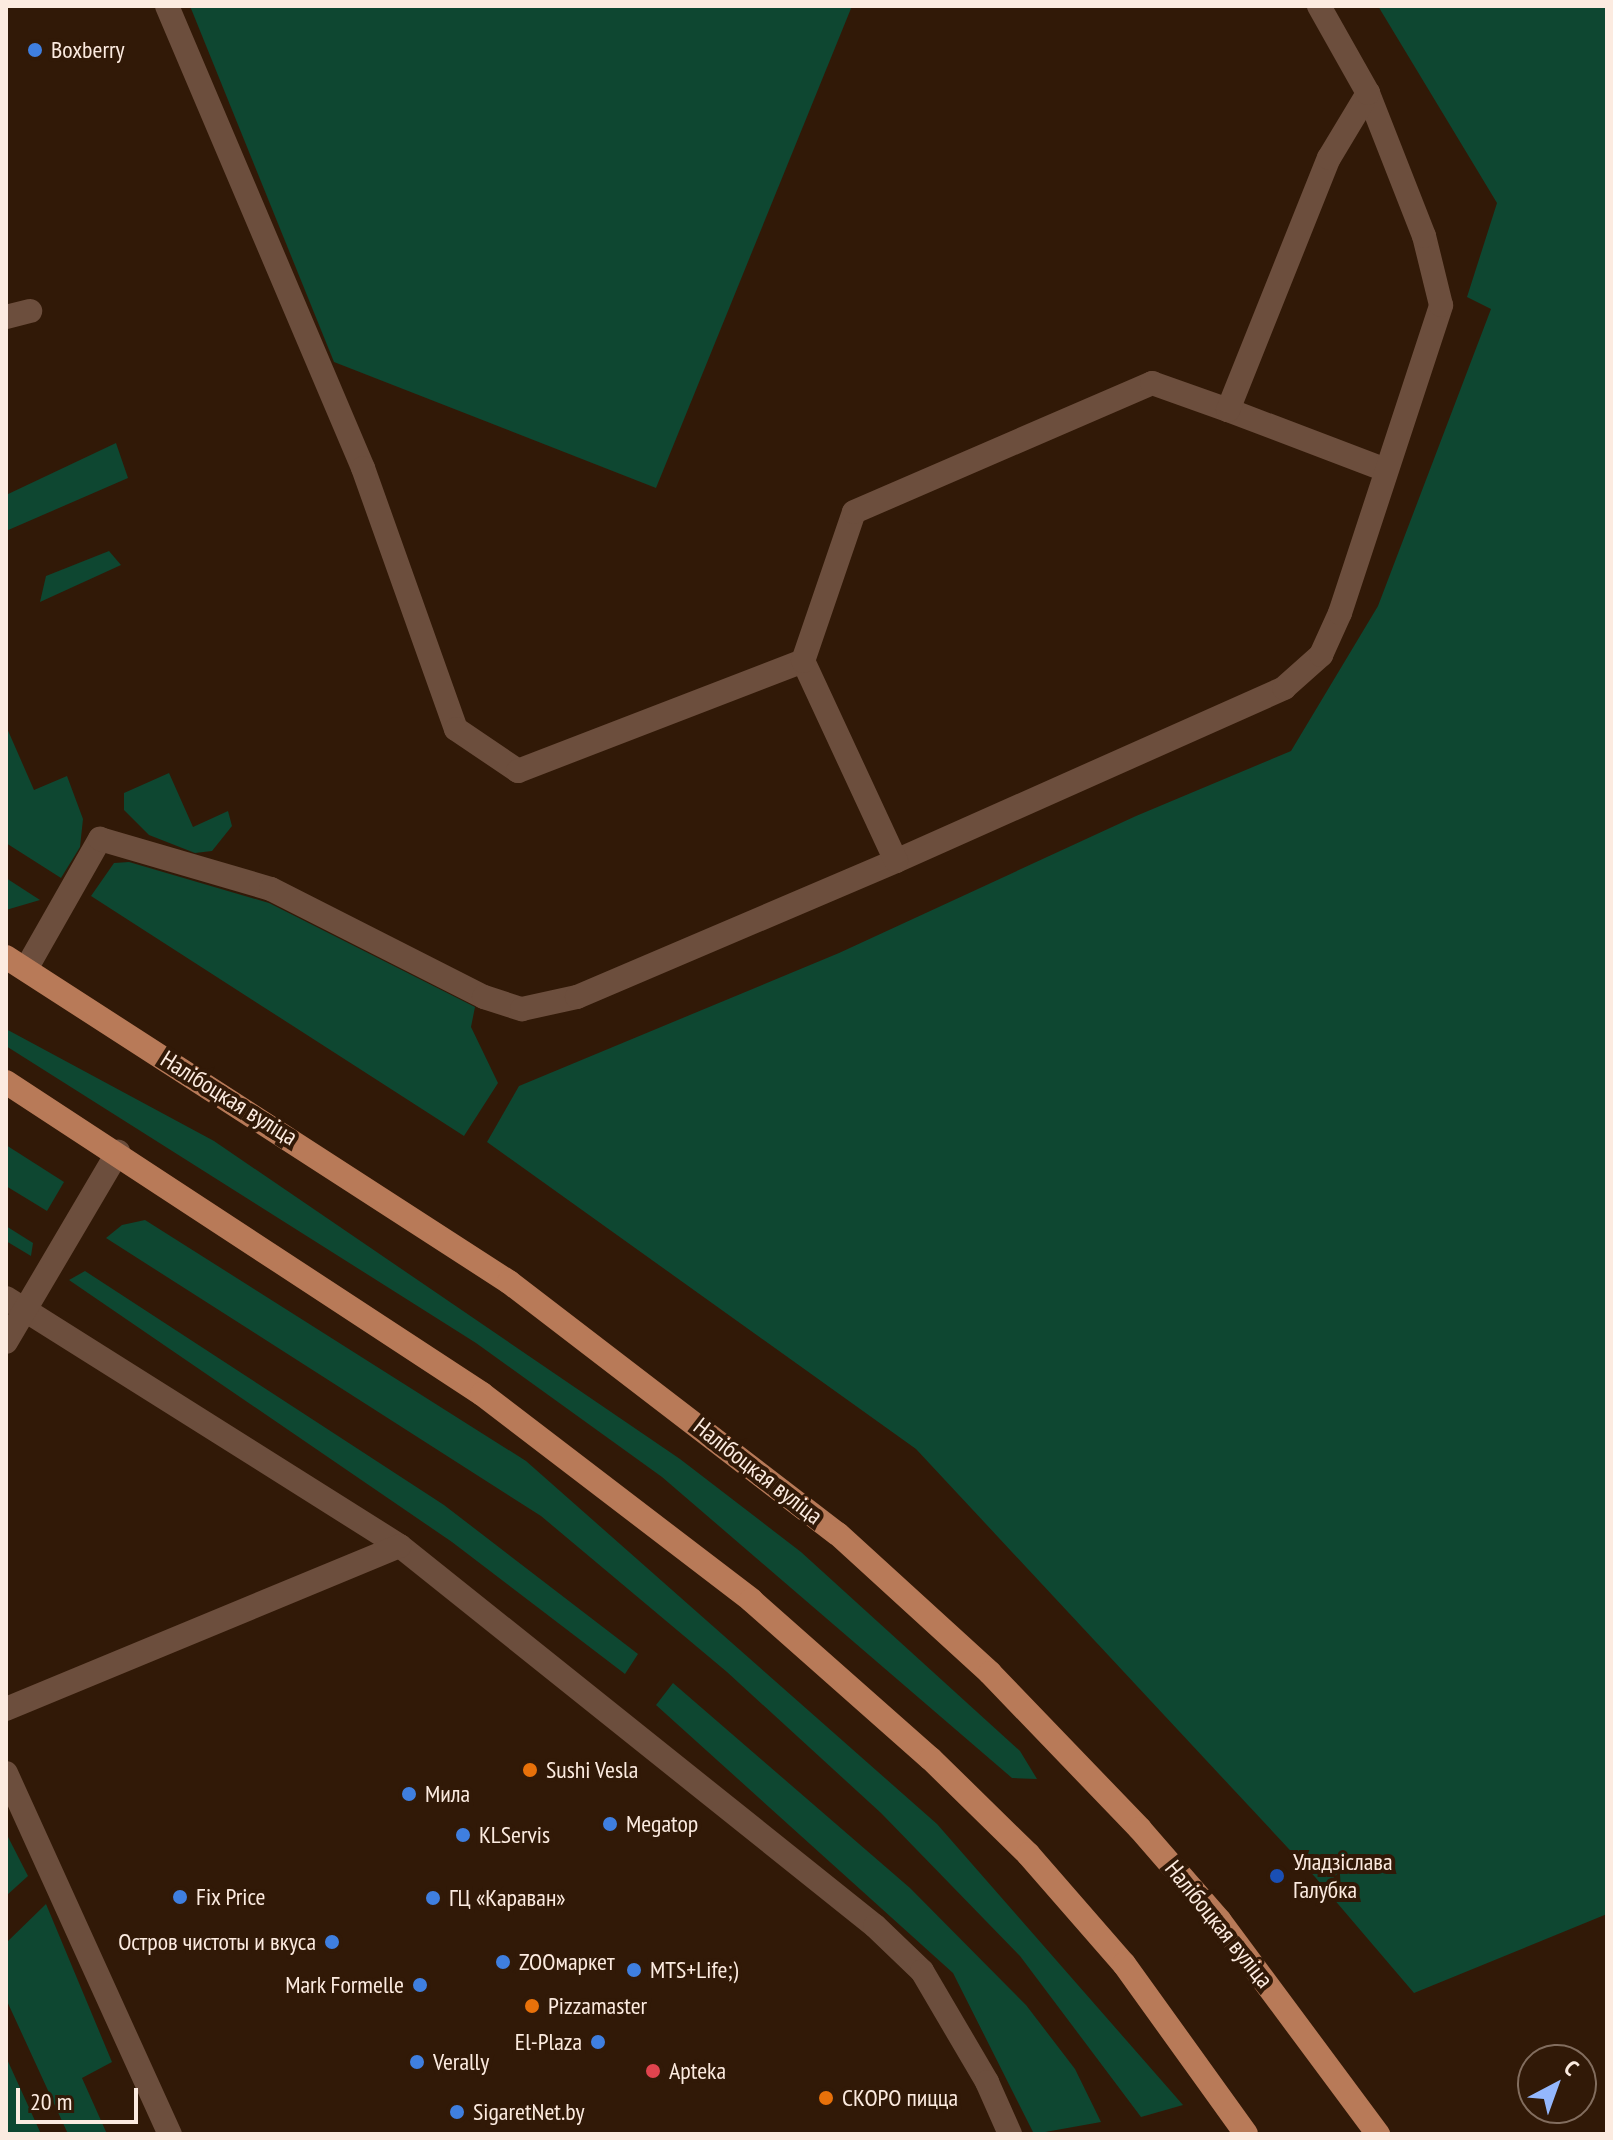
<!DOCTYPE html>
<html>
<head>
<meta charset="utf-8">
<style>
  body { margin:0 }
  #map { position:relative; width:1613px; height:2140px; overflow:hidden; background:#311907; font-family:"PT Sans Narrow",sans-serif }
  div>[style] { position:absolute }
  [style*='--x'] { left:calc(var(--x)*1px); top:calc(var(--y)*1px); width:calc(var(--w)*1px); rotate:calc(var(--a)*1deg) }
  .green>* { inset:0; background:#0e4731 }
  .minor>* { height:24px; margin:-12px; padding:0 12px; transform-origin:12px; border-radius:12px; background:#6c4e3d }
  .major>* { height:24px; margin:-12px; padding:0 12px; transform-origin:12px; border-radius:12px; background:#b87a58 }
  .dots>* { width:22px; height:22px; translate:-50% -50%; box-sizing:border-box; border:4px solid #311907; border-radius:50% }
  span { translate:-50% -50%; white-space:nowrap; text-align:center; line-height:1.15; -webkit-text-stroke:8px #311907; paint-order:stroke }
  .poi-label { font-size:24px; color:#fcebe0 }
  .left { translate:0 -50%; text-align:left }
  .right { translate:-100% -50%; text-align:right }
  .street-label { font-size:24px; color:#fcebe0 }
  .frame { position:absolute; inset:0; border:8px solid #fcebe0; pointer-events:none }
  .north { position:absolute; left:1517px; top:2044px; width:80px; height:80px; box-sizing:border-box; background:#311907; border:2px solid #826d5e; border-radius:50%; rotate:41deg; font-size:22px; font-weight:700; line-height:32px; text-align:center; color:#fcebe0 }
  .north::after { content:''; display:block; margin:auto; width:28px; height:36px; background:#94b7fd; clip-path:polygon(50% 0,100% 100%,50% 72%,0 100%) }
  .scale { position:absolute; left:16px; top:2088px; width:122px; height:36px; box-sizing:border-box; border:4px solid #fcebe0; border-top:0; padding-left:10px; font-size:24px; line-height:28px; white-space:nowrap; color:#fcebe0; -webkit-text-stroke:6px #311907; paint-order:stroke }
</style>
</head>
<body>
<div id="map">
  <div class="green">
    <i style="clip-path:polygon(190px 6px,852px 6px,656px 488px,334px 362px)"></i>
    <i style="clip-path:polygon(1378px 6px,1607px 6px,1607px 1914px,1414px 1993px,1315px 1877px,916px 1449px,487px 1142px,519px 1086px,839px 953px,1136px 816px,1291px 751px,1378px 606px,1491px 309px,1467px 297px,1497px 203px)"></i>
    <i style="clip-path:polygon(116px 443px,128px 478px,6px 531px,6px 495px)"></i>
    <i style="clip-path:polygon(109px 551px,121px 565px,40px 602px,46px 576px)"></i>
    <i style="clip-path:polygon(6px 726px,34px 790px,67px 776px,83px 819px,80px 847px,61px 878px,6px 843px)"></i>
    <i style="clip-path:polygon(169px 773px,193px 827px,228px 811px,232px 826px,212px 851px,195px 853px,149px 835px,124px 810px,124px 793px)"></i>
    <i style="clip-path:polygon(129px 862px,269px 903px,475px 1007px,471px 1027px,498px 1083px,464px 1136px,91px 896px,114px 863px)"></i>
    <i style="clip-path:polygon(6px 878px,40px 900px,6px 910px)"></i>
    <i style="clip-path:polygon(6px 1029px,214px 1141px,680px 1459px,801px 1552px,1020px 1751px,1037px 1779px,1012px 1778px,662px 1477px,476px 1343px,6px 1046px)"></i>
    <i style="clip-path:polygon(6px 1145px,64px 1182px,47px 1211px,6px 1186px)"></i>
    <i style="clip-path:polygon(145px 1220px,526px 1461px,937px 1824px,1183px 2105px,1141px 2117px,1020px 1956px,881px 1813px,727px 1672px,541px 1516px,106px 1238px,122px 1225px)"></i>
    <i style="clip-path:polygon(6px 1226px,33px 1243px,31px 1256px,6px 1241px)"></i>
    <i style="clip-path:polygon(85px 1271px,444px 1505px,638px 1654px,625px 1674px,452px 1542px,69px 1280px)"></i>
    <i style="clip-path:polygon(673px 1683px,910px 1888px,1026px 2005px,1075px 2069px,1101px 2122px,1034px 2134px,953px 1973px,656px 1705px)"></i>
    <i style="clip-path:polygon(6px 1833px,28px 1876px,6px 1896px)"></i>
    <i style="clip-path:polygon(46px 1904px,112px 2062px,82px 2078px,107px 2134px,68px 2134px,6px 1999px,6px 1943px)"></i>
    <i style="clip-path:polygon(6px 2057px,41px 2134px,6px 2134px)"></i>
  </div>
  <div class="minor">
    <i style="--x:167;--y:6;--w:502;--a:67.01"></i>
    <i style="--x:363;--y:468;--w:277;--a:70.4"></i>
    <i style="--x:456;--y:729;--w:75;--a:34.1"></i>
    <i style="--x:518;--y:771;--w:305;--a:-21.1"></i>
    <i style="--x:6;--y:317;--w:25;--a:-14"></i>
    <i style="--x:1228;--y:410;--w:166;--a:20.8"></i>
    <i style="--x:896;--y:861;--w:425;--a:-24"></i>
    <i style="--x:1284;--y:688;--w:50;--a:-41.7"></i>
    <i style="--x:1321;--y:655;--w:46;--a:-65.7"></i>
    <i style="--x:1340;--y:613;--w:324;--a:-71.8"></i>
    <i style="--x:1441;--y:305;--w:71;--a:-103.8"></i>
    <i style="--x:1424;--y:236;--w:154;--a:-111.4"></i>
    <i style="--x:26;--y:969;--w:150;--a:-60.4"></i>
    <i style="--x:100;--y:839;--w:178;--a:16.3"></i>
    <i style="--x:271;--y:889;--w:239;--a:26.9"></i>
    <i style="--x:484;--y:997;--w:40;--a:18"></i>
    <i style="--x:522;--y:1009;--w:56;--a:-12.3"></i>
    <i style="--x:577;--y:997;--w:347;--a:-23.1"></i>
    <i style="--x:896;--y:861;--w:221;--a:-114.9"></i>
    <i style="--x:803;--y:661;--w:157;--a:-71.1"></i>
    <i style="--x:854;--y:512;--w:325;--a:-23.4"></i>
    <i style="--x:1152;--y:383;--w:81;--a:19.6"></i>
    <i style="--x:1228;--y:410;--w:271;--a:-68.2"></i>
    <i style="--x:1329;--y:158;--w:76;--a:-59"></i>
    <i style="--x:1368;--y:93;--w:100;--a:-119.4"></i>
    <i style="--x:6;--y:1298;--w:466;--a:32.2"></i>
    <i style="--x:400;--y:1546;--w:608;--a:38.66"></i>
    <i style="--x:875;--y:1926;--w:65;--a:43.8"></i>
    <i style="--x:922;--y:1971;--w:129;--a:59.6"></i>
    <i style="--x:987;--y:2082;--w:57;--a:66.1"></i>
    <i style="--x:6;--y:1342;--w:221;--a:-59.5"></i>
    <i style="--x:6;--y:1709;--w:426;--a:-22.5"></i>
    <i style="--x:6;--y:1773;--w:397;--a:65.6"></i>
  </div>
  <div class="major">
    <i style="--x:6;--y:957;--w:599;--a:32.87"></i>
    <i style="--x:509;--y:1282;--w:414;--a:37.5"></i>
    <i style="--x:838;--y:1534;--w:206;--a:42.4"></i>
    <i style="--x:990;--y:1673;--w:216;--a:46.1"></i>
    <i style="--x:1140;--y:1829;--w:121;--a:49"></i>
    <i style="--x:1219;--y:1920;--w:267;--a:53.4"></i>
    <i style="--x:6;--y:1082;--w:569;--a:33.24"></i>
    <i style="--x:482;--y:1394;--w:339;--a:37.4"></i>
    <i style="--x:751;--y:1600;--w:240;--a:41.5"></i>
    <i style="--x:931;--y:1759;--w:136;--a:44.4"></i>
    <i style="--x:1028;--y:1854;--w:146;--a:48.9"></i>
    <i style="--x:1124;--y:1964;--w:209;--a:54.3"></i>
  </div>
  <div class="dots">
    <i style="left:35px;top:50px;background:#3f7fe0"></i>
    <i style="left:530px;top:1770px;background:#e8710a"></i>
    <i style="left:409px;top:1794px;background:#3f7fe0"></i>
    <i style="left:610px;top:1824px;background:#3f7fe0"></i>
    <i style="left:463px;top:1835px;background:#3f7fe0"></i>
    <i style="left:1277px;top:1876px;background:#1a4fb4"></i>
    <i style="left:180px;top:1897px;background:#3f7fe0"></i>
    <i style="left:433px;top:1898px;background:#3f7fe0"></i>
    <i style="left:332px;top:1942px;background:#3f7fe0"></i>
    <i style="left:503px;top:1962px;background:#3f7fe0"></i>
    <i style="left:634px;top:1970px;background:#3f7fe0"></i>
    <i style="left:420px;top:1985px;background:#3f7fe0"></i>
    <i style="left:532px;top:2006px;background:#e8710a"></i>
    <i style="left:598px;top:2042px;background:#3f7fe0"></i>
    <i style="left:417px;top:2062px;background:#3f7fe0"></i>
    <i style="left:653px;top:2071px;background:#e0444e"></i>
    <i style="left:826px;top:2098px;background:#e8710a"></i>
    <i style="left:457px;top:2112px;background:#3f7fe0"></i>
  </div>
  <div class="poi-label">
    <span class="left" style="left:51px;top:50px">Boxberry</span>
    <span class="left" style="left:546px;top:1770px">Sushi Vesla</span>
    <span class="left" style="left:425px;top:1794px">Мила</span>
    <span class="left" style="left:626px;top:1824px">Megatop</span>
    <span class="left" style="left:479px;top:1835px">KLServis</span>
    <span class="left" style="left:1293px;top:1876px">Уладзіслава<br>Галубка</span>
    <span class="left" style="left:196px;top:1897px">Fix Price</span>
    <span class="left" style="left:449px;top:1898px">ГЦ «Караван»</span>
    <span class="right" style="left:316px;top:1942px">Остров чистоты и вкуса</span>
    <span class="left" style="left:519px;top:1962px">ZOOмаркет</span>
    <span class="left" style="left:650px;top:1970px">MTS+Life;)</span>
    <span class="right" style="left:404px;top:1985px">Mark Formelle</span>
    <span class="left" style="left:548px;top:2006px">Pizzamaster</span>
    <span class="right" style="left:582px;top:2042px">El-Plaza</span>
    <span class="left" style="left:433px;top:2062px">Verally</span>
    <span class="left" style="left:669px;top:2071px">Apteka</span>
    <span class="left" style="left:842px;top:2098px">СКОРО пицца</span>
    <span class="left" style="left:473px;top:2112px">SigaretNet.by</span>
  </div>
  <div class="street-label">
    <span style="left:229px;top:1098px;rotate:32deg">Налібоцкая вуліца</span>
    <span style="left:758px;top:1471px;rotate:38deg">Налібоцкая вуліца</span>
    <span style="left:1219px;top:1924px;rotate:51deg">Налібоцкая вуліца</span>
  </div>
  <div class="frame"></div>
  <div class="north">С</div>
  <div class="scale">20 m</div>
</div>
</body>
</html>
